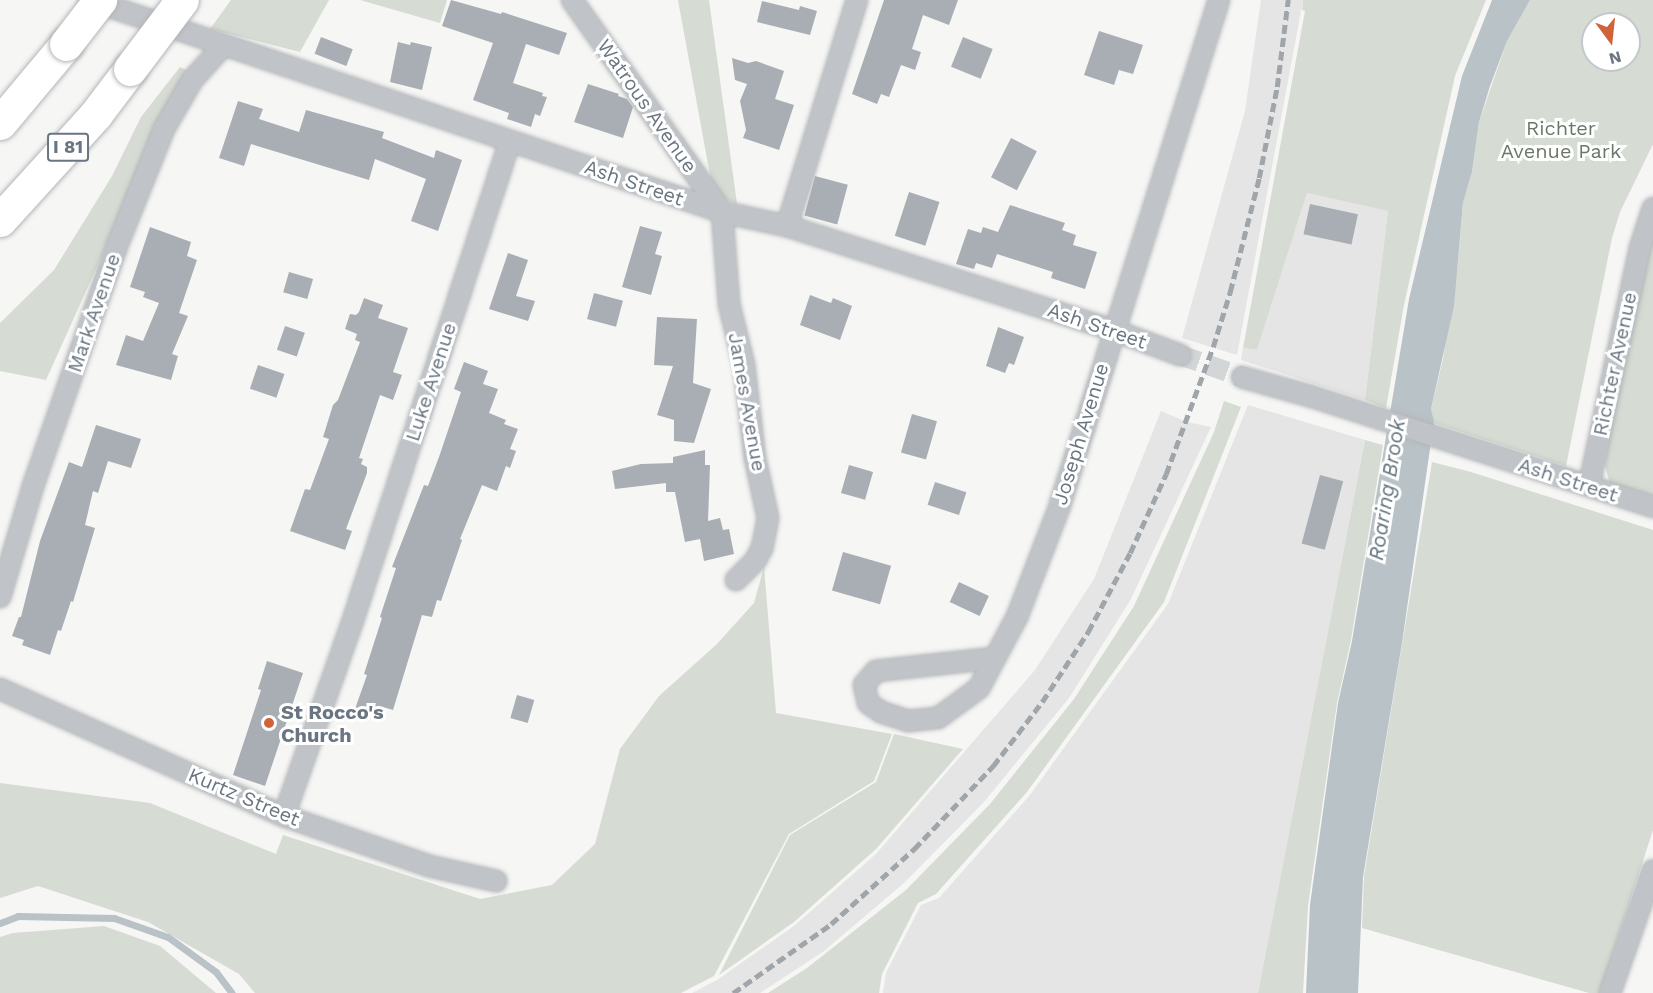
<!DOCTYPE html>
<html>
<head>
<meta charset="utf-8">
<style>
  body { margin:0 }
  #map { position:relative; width:1653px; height:993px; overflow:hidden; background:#f6f6f4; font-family:"Work Sans",sans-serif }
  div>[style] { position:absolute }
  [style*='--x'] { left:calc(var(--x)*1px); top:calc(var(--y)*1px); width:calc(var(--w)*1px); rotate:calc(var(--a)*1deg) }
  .built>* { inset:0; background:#e4e5e4 }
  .green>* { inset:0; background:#d6dbd3 }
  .water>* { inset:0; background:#b9c2c7 }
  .stream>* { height:7px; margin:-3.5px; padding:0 3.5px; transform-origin:3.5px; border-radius:3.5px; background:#b9c2c7 }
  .building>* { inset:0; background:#a8aeb3; transform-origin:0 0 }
  .minor-tunnel>* { height:20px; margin-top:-10px; transform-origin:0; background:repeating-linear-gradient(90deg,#d3d6d7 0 20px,transparent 0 30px) }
  .roads { filter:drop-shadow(0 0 2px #b3b6b9) drop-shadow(0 0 2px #b3b6b9) }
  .minor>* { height:20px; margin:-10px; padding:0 10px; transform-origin:10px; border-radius:10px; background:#c0c3c7 }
  .motorway>* { height:33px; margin:-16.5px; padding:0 16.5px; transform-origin:16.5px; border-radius:16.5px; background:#fff }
  .rail>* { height:4.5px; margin-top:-2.25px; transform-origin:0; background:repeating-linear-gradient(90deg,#a0a5aa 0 9px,transparent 0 13.5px) }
  .bridges { filter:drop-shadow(0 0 2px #b3b6b9) drop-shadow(0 0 2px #b3b6b9) }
  .motorway-bridge>* { height:33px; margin:-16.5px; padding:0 16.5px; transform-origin:16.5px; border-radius:16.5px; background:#fff }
  .dots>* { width:16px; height:16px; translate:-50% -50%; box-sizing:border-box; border:3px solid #fff; border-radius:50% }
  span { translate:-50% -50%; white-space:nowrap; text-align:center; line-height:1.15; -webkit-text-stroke:6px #fff; paint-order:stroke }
  .shield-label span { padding:2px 4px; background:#fff; border:2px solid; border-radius:4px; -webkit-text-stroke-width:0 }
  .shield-label { font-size:18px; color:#697581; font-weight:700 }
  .street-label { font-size:20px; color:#697581 }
  .park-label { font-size:20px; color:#6a7967 }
  .poi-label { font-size:20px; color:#697581; font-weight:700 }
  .left { translate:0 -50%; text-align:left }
  .water-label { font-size:21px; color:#64767e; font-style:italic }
  .north { position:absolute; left:1581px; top:12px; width:60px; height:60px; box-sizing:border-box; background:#fff; border:2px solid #c3c8cd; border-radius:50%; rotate:165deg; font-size:16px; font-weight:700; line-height:24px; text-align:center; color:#697581 }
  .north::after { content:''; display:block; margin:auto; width:21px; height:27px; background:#d06339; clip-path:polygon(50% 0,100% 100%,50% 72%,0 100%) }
</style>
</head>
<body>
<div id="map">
  <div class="built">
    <i style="clip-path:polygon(1261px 0,1303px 0,1237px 355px,1182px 338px,1245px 111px)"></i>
    <i style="clip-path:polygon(1307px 193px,1388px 211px,1365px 400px,1241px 360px,1243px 348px,1257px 350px)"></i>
    <i style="clip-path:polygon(1248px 405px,1365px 440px,1258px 993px,883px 993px,886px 973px,921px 905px,939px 898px,1030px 795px,1168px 604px)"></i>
    <i style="clip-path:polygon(1161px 411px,1187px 422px,1211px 427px,1131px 599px,1069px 698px,984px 802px,905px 882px,824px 951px,760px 993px,692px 993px,717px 980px,794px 926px,876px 854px,1035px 670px,1094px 579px)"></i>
  </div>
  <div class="green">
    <i style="clip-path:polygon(231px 0,329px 0,300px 52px,210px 29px)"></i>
    <i style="clip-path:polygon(360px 0,447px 0,440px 23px)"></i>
    <i style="clip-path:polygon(678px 0,709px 0,737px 204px,716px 195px,710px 175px)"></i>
    <i style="clip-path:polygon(1303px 0,1486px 0,1455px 76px,1404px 305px,1386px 408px,1365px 400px,1388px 211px,1307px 193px,1257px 350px,1243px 348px,1305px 11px,1302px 10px)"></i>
    <i style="clip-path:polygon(evenodd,1530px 0,1653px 0,1653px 144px,1620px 212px,1612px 238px,1566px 466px,1434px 423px,1431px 409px,1443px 359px,1458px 262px,1463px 203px,1472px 172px,1479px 122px,1507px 41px,1530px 0,1593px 24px,1629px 24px,1629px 60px,1593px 60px,1593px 24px)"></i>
    <i style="clip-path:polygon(180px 67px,192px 73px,158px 131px,46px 380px,0 371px,0 323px,54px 270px,112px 176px,141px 117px)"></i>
    <i style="clip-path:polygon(1653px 229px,1653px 504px,1612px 491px,1605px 466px,1613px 410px)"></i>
    <i style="clip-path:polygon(1224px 401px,1241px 407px,1164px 602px,1027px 792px,936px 894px,918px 903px,882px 974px,879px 993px,768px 993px,807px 968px,906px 890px,990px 804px,1074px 699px,1134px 606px,1214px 432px)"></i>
    <i style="clip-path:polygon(1365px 440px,1383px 445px,1351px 640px,1337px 703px,1308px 906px,1303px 993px,1258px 993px)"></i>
    <i style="clip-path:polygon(1432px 462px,1471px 472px,1653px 530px,1653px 830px,1600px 993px,1589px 993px,1362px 928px,1364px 876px)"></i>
    <i style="clip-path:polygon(764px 567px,776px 713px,892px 734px,874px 781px,789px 834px,714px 976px,681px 993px,255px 993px,239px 974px,148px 922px,38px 886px,0 898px,0 783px,150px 803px,276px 854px,283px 835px,480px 899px,552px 885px,595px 844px,620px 749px,659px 696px,717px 644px,754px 603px)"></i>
    <i style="clip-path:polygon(894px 734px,963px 749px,876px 849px,794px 922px,719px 975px,790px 835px,876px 782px)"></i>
    <i style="clip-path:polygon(104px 926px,160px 946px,216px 993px,0 993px,0 937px,13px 933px)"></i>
  </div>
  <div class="water">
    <i style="clip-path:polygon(1492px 0,1530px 0,1507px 41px,1490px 86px,1479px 122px,1472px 172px,1463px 203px,1454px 306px,1431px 409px,1434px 421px,1402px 643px,1363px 877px,1358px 993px,1306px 993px,1310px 905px,1338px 703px,1352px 641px,1409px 299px,1462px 76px)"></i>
  </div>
  <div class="stream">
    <i style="--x:0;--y:923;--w:19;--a:-21"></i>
    <i style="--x:18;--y:916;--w:96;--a:1.2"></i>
    <i style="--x:114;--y:918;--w:57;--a:19.4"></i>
    <i style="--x:168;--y:937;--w:59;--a:36.1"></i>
    <i style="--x:216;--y:972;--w:26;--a:53"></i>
  </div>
  <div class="building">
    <i style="clip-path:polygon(451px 0,501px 14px,502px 12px,567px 33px,559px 55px,526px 44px,513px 83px,543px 93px,542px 96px,547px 97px,540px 116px,535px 114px,531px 127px,507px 119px,509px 113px,473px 100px,493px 43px,442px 26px)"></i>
    <i style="clip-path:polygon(884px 0,958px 0,949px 25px,923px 15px,912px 49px,921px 52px,915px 70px,901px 65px,889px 97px,881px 94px,877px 104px,852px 94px)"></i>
    <i style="clip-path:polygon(762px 1px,799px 10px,800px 6px,817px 11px,810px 35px,757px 22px)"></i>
    <i style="clip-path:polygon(1099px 31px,1143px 45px,1133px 74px,1119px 70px,1114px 85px,1084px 75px)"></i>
    <i style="left:321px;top:37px;width:34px;height:18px;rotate:21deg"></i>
    <i style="left:963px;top:37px;width:32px;height:32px;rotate:22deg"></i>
    <i style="clip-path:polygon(398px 42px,410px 45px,411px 42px,432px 47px,422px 90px,390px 82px)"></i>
    <i style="clip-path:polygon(732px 58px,748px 63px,756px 61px,784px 71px,775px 99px,794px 105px,779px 150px,743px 138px,746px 130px,740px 101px,747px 84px,735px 80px)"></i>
    <i style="clip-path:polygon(588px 84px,619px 94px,618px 96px,627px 99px,633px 107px,623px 138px,574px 122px)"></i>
    <i style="clip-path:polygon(238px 101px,263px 109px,259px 119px,299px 132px,306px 110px,384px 132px,382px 138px,434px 158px,436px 150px,462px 160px,438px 231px,411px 221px,426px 179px,375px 159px,369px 180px,251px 144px,244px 166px,219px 158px)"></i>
    <i style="left:1011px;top:138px;width:29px;height:44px;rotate:27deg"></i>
    <i style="left:815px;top:176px;width:34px;height:41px;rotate:15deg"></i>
    <i style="left:909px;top:192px;width:32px;height:46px;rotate:18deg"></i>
    <i style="left:1310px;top:204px;width:49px;height:31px;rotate:12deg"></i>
    <i style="clip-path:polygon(1010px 205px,1065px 223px,1062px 230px,1076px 235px,1073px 245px,1097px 252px,1085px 289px,1051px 278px,1053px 272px,997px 254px,992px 268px,976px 263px,974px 269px,956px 264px,968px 229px,981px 233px,983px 227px,998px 232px)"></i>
    <i style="clip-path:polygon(640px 226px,662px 232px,655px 254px,662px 256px,651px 295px,622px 287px)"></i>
    <i style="clip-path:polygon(150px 227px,191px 242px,187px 256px,197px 260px,179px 313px,188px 316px,172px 354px,178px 356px,171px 380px,116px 365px,126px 335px,143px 341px,159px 303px,143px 297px,145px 292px,130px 287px)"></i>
    <i style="clip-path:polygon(508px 253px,528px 260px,516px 296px,535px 301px,528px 321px,489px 309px)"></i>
    <i style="left:289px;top:272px;width:25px;height:21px;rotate:16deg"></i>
    <i style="left:594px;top:293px;width:30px;height:27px;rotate:15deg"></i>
    <i style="clip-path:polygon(810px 295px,831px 303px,833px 298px,852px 306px,840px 340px,800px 325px)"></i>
    <i style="clip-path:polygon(364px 298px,383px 305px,378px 318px,408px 328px,393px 372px,402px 375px,393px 400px,380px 395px,359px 458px,363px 459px,361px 464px,367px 467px,367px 473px,346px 529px,352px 531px,345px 550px,290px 531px,305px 489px,310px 490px,329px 439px,323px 437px,333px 405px,338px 400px,360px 342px,355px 340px,357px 334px,345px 329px,350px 314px,356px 315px,359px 312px)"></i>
    <i style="clip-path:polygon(657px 317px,697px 319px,693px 383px,711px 389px,694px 443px,674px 441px,674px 420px,657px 415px,673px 366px,654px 365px)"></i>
    <i style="left:285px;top:326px;width:21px;height:25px;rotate:19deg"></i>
    <i style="clip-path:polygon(998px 327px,1024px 337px,1014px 365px,1009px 363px,1005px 373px,986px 366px)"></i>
    <i style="clip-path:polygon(464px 362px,488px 371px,483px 384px,498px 389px,489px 413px,506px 420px,504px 424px,518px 429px,510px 449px,516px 451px,510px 468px,506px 466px,497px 491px,482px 485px,460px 539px,462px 540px,441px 601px,437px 600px,432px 617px,422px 615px,393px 710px,383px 707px,380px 717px,355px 709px,367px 675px,364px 674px,382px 618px,380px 617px,396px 568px,392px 567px,424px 485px,428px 486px,439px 457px,461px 392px,454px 389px)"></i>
    <i style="left:258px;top:365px;width:28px;height:25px;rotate:19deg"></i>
    <i style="left:912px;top:414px;width:26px;height:40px;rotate:16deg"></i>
    <i style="clip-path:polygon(96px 425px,141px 439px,131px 468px,108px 461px,98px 493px,93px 491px,85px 525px,95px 528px,73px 602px,71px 601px,61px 631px,58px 630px,50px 655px,22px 645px,24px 640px,12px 636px,19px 617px,21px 617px,40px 541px,69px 462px,82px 467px)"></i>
    <i style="clip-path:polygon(705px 450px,705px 465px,710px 465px,708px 521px,720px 518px,723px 530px,729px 529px,734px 554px,704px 561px,700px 539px,685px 542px,675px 492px,666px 492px,666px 483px,615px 489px,612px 471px,641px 464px,673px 463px,673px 457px)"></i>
    <i style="left:849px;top:465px;width:25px;height:29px;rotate:16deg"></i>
    <i style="left:1320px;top:475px;width:24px;height:71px;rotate:15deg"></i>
    <i style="left:935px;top:482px;width:33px;height:24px;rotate:18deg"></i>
    <i style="left:843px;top:552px;width:50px;height:40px;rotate:16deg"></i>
    <i style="left:959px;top:582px;width:33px;height:22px;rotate:25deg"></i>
    <i style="clip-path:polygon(267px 661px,303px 673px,265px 786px,233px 775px,261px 690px,258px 689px)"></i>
    <i style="left:517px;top:695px;width:18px;height:24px;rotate:16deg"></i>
  </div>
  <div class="minor-tunnel">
    <i style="--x:1180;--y:355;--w:66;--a:19.5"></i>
  </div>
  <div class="roads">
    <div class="minor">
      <i style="--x:90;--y:0;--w:667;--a:18.54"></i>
      <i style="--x:722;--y:212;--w:66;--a:12.2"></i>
      <i style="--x:787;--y:226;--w:342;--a:17.7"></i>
      <i style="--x:1113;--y:330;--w:72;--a:20.5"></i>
      <i style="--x:572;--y:0;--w:260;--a:54.7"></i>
      <i style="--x:722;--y:212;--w:92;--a:85.6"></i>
      <i style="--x:729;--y:304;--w:63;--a:76.2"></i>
      <i style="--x:744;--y:365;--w:94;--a:83.3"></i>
      <i style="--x:755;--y:458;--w:61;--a:77.8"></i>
      <i style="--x:768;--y:518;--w:31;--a:101"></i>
      <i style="--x:762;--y:548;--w:15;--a:118"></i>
      <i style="--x:755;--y:561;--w:27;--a:135"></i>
      <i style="--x:787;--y:226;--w:237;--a:-72.8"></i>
      <i style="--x:1242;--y:377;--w:71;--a:15.6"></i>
      <i style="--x:1310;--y:396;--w:361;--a:17.9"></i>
      <i style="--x:1589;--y:486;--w:243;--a:-77.9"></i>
      <i style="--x:1640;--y:248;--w:42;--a:-72"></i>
      <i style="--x:0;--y:597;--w:116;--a:-73.4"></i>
      <i style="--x:33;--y:486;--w:260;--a:-70.7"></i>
      <i style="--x:119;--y:241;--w:121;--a:-68.1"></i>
      <i style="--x:164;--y:129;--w:58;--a:-59.9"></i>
      <i style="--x:193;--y:79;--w:46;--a:-47.6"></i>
      <i style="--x:995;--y:658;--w:120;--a:173.8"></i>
      <i style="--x:876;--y:671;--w:18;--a:131"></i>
      <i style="--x:864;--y:685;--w:18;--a:77"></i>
      <i style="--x:868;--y:703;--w:16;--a:35"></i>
      <i style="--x:881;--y:712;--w:28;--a:18"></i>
      <i style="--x:908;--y:721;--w:30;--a:-6"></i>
      <i style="--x:938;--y:718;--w:51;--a:-36.2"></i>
      <i style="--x:979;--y:688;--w:34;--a:-62"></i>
      <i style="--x:995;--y:658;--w:47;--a:-61.8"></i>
      <i style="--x:1017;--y:617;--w:117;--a:-68.9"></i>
      <i style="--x:1059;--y:508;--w:533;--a:-72.52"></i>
      <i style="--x:0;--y:689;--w:311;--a:24.1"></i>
      <i style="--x:284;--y:816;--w:153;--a:19"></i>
      <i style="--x:429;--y:866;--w:69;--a:12.6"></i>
      <i style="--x:284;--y:816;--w:205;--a:-70.6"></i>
      <i style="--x:352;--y:623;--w:507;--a:-71.85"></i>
      <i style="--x:1610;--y:993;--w:130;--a:-70.7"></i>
    </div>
    <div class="motorway">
      <i style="--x:0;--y:123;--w:103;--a:-50.1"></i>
      <i style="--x:0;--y:220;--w:143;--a:-47.8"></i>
      <i style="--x:96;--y:114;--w:56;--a:-52.9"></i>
    </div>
  </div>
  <div class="rail">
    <i style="--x:733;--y:993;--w:120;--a:-35.1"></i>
    <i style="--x:831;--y:924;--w:112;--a:-42.1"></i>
    <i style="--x:914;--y:849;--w:115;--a:-46.4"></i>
    <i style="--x:993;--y:766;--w:81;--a:-52.6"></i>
    <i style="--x:1042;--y:702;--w:84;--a:-56.7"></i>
    <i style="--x:1088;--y:632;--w:89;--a:-62"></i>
    <i style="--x:1130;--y:553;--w:87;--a:-65.5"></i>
    <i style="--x:1166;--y:474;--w:135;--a:-69.7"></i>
    <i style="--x:1213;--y:347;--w:58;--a:-72.8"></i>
    <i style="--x:1230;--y:292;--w:118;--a:-75.7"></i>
    <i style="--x:1259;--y:178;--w:93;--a:-78.8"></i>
    <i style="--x:1277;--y:87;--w:88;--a:-82.8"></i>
  </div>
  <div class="bridges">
    <div class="motorway-bridge">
      <i style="--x:66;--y:44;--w:56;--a:-52.3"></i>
      <i style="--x:130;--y:69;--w:86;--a:-53"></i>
    </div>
  </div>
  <div class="dots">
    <i style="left:269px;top:723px;background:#d06339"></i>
  </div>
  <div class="shield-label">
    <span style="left:68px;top:147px">I 81</span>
  </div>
  <div class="street-label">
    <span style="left:647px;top:106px;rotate:55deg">Watrous Avenue</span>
    <span style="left:634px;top:183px;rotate:19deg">Ash Street</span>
    <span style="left:94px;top:313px;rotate:-71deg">Mark Avenue</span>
    <span style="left:1097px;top:326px;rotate:19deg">Ash Street</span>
    <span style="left:1615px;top:364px;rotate:-78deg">Richter Avenue</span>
    <span style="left:431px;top:382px;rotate:-72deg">Luke Avenue</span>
    <span style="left:747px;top:402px;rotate:80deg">James Avenue</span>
    <span style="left:1081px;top:434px;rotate:-73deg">Joseph Avenue</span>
    <span style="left:1568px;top:480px;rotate:18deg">Ash Street</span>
    <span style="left:244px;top:797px;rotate:23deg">Kurtz Street</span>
  </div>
  <div class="park-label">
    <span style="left:1561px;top:140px">Richter<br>Avenue Park</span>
  </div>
  <div class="poi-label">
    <span class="left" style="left:281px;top:724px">St Rocco's<br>Church</span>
  </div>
  <div class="water-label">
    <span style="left:1387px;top:490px;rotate:-81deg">Roaring Brook</span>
  </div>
  <div class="north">N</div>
</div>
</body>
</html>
